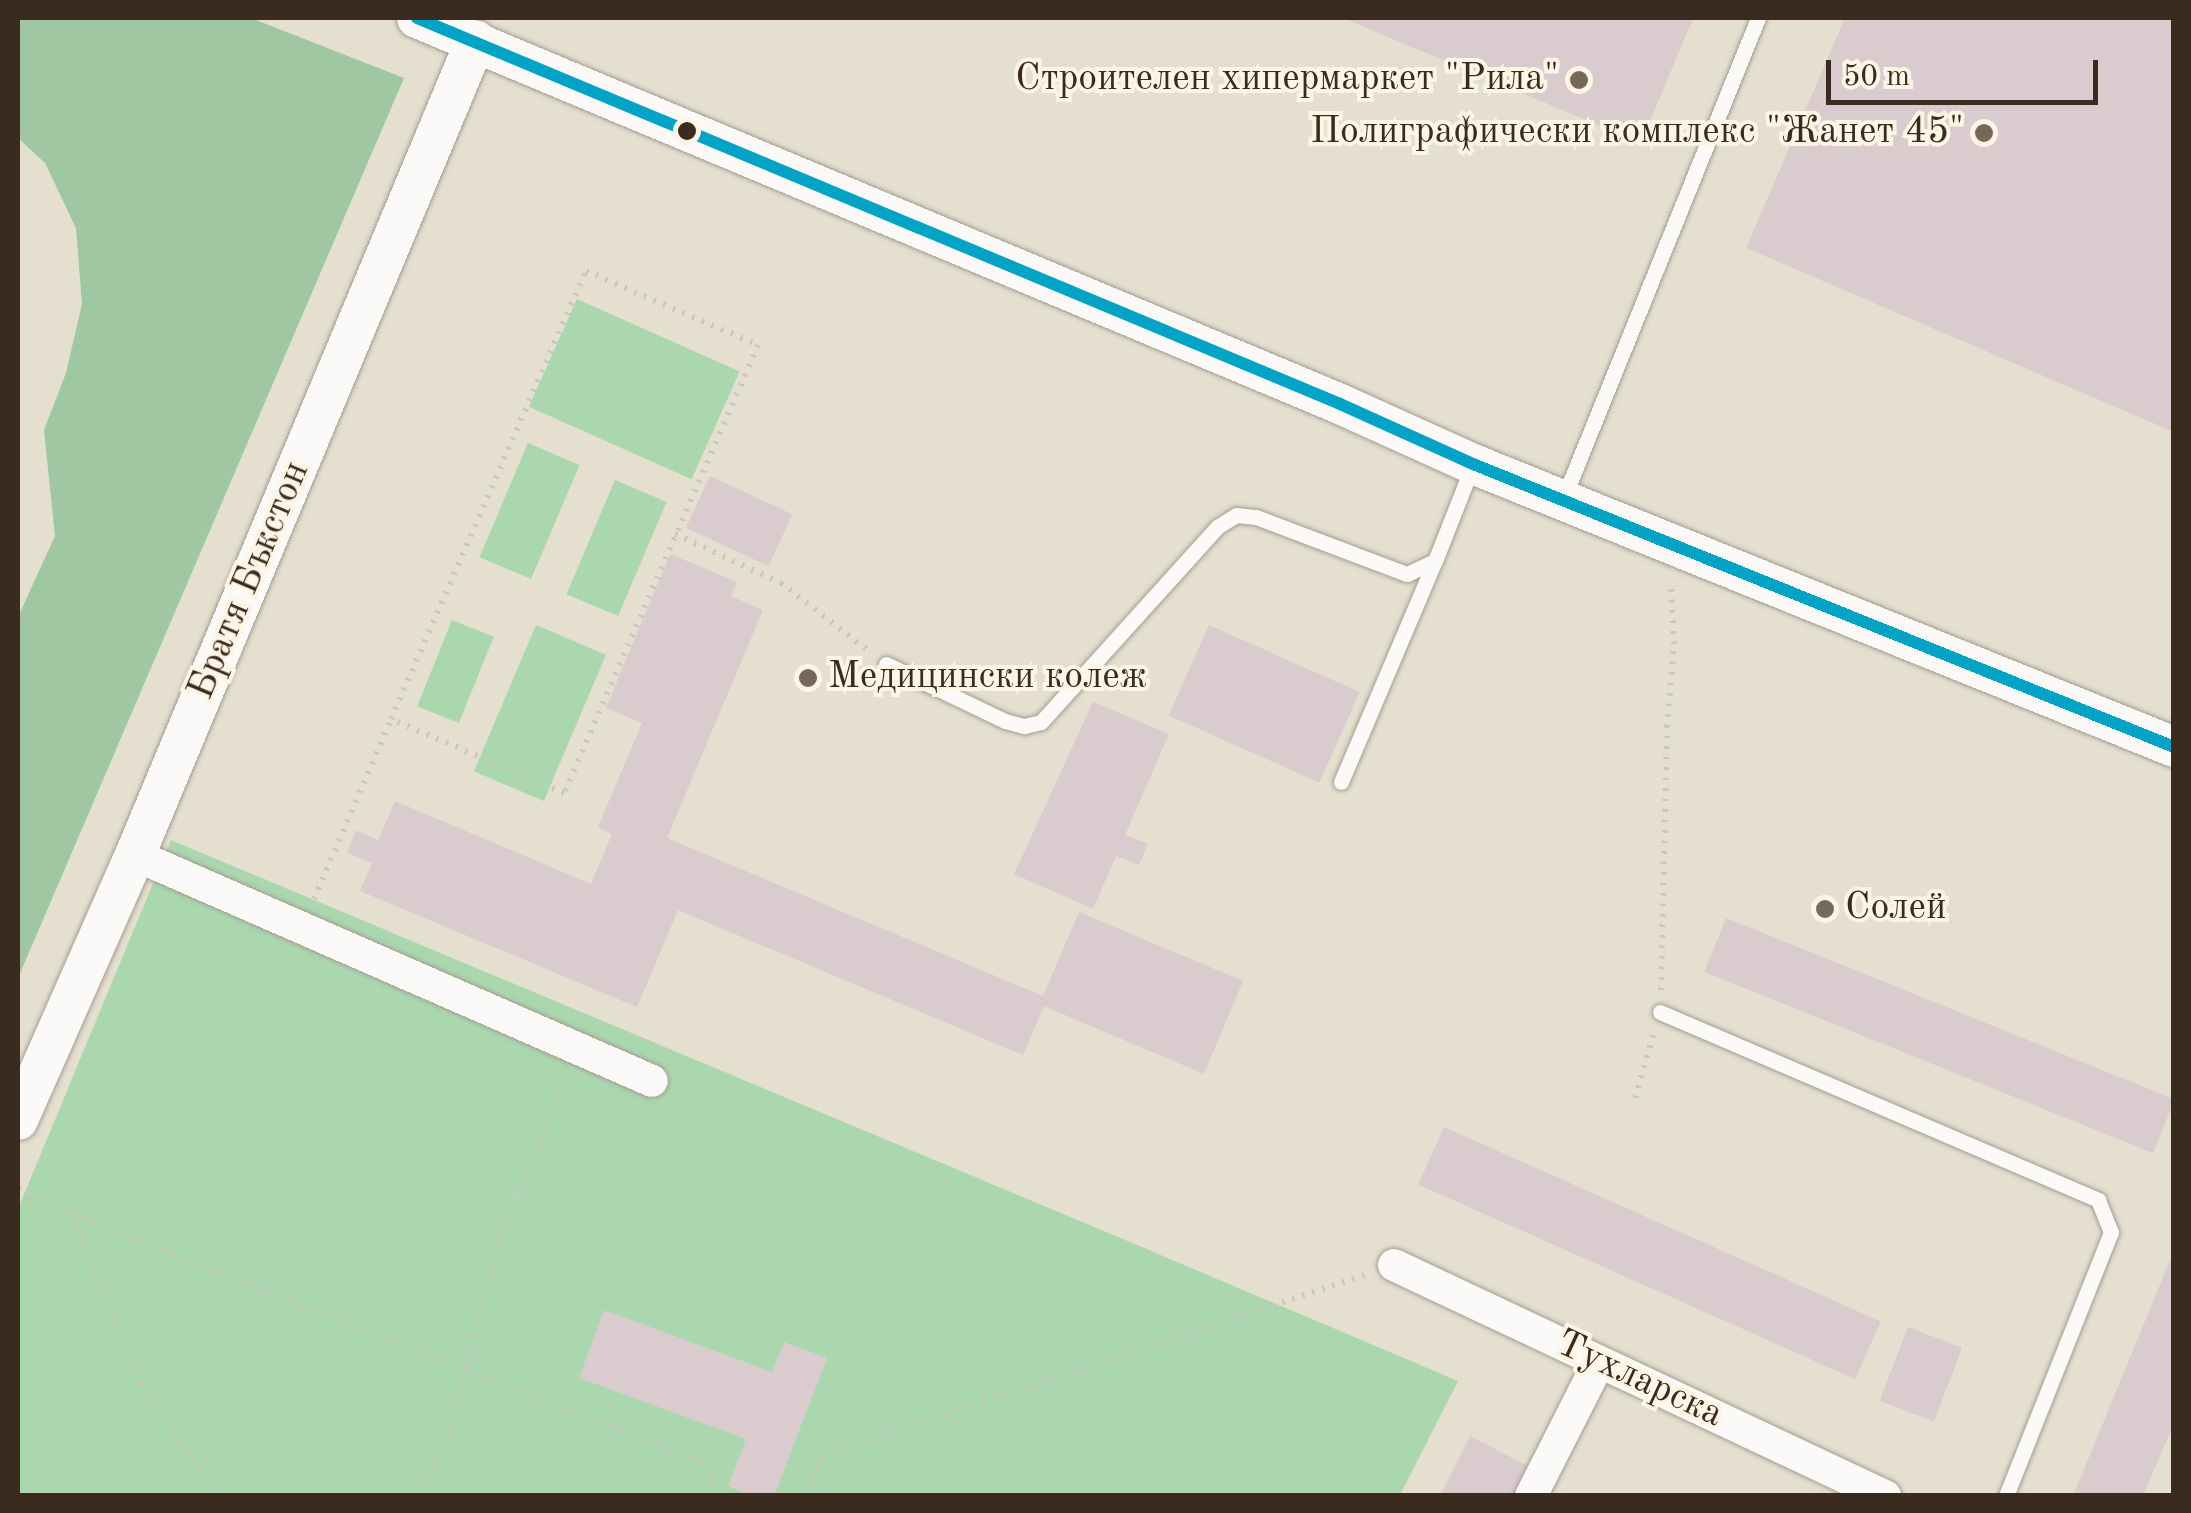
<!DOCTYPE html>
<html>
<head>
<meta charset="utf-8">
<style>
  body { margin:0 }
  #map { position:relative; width:2191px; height:1513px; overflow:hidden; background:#e4dfce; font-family:"Old Standard TT",serif }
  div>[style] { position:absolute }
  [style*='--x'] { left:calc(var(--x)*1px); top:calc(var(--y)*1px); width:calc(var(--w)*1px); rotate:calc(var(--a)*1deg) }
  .green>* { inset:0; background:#abd7ae; transform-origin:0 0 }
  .forest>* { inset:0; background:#9fc7a1 }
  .building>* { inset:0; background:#dacbcf; transform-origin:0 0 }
  .path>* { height:6px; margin-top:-3px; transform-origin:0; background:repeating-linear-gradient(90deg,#cac7c2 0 2.5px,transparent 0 10.5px) }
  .roads { filter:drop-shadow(0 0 2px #a39e93) drop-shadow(0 0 2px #a39e93) }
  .service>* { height:15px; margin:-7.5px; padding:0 7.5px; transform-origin:7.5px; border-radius:7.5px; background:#fbfaf8 }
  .minor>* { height:32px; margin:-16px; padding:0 16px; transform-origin:16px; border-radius:16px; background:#fbfaf8 }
  .tertiary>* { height:40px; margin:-20px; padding:0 20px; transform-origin:20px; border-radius:20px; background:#fbfaf8 }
  .bus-1>* { height:12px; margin:-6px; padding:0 6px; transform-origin:6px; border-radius:6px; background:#03a3c5 }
  .dots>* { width:28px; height:28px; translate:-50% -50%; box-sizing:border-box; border:5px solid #fcf5e5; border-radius:50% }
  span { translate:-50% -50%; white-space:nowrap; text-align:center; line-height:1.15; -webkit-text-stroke:8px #fcf5e5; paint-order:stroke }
  .poi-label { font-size:38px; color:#3b2a1e }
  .right { translate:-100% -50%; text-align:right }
  .left { translate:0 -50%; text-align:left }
  .street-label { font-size:38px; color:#3b2a1e }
  .frame { position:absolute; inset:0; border:20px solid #3b2a1e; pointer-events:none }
  .scale { position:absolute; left:1826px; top:60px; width:272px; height:45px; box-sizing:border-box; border:5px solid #3b2a1e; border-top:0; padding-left:12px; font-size:30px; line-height:35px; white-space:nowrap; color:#3b2a1e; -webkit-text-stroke:8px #fcf5e5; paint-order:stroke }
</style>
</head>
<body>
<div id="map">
  <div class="green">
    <i style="left:577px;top:299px;width:178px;height:118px;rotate:24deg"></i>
    <i style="left:528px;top:443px;width:56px;height:124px;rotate:23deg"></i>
    <i style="left:615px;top:480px;width:56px;height:124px;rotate:23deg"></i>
    <i style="left:452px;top:620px;width:45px;height:93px;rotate:22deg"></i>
    <i style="left:536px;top:625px;width:76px;height:159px;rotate:23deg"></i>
    <i style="clip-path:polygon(171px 840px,1137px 1245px,1458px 1381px,1400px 1495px,18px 1496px,18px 1209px)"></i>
  </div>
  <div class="forest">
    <i style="clip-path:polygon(18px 18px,251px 18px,404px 78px,18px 978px,18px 617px,55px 536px,44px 430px,66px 373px,82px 304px,76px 228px,45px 163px,18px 138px)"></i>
  </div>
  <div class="building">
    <i style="clip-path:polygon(1343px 18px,1693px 18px,1641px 143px)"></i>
    <i style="clip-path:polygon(1845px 18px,2174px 18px,2174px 432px,1746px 248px)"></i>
    <i style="left:710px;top:476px;width:91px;height:57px;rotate:25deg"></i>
    <i style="clip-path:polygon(670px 554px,737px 582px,731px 596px,763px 610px,667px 838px,1043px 996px,1079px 912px,1243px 981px,1204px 1074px,1044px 1006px,1023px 1055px,678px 910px,637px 1007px,360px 891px,372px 863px,347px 853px,356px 830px,378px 840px,395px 801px,591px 884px,612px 834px,598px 827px,642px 723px,606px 708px)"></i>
    <i style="left:1209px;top:625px;width:165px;height:99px;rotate:24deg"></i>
    <i style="clip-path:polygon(1093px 702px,1169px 734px,1125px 835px,1148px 844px,1139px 865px,1116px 856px,1093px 909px,1014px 874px)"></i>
    <i style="left:1726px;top:918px;width:484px;height:58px;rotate:22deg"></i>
    <i style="left:1444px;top:1127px;width:478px;height:63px;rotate:24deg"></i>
    <i style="clip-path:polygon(2173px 1253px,2174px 1423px,2143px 1496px,2073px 1496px)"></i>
    <i style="clip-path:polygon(604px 1310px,772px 1372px,784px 1342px,827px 1358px,774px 1496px,751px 1496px,728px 1486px,746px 1439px,579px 1378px)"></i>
    <i style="left:1908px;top:1327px;width:58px;height:79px;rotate:21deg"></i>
    <i style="clip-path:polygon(1470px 1436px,1530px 1467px,1516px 1496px,1440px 1496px)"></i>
  </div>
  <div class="path">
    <i style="--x:675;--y:534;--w:117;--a:24.8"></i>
    <i style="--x:781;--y:583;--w:111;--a:37.7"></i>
    <i style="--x:314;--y:899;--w:196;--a:-66.8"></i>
    <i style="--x:391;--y:719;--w:489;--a:-66.5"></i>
    <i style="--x:586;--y:271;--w:187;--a:23.3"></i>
    <i style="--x:758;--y:345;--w:488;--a:113.4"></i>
    <i style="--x:564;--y:793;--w:188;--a:-156.8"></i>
    <i style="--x:1661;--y:990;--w:263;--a:-88.7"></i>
    <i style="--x:1667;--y:727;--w:83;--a:-85.2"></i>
    <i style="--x:1674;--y:644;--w:61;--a:-92.8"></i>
    <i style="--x:1635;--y:1098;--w:69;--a:-73.9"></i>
    <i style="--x:18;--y:1188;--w:61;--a:26.1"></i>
    <i style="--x:73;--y:1215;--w:180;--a:68.1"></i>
    <i style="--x:140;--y:1382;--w:138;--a:56"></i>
    <i style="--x:73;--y:1215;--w:682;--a:21.49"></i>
    <i style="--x:708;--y:1465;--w:32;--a:74"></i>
    <i style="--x:809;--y:1487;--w:20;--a:27"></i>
    <i style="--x:417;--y:1496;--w:75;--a:-63.1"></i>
    <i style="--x:451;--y:1429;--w:198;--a:-76"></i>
    <i style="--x:499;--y:1237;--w:171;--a:-66.9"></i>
    <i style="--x:805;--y:1496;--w:45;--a:-65.1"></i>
    <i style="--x:824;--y:1455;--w:570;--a:-18.4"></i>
  </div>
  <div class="roads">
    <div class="service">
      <i style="--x:1564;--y:497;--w:517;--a:-67.95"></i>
      <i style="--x:886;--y:664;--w:132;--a:25.6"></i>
      <i style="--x:1005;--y:721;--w:20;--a:15"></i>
      <i style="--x:1024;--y:726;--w:17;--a:-13"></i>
      <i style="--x:1041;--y:722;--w:263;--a:-47.9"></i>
      <i style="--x:1217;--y:527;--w:22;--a:-32"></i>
      <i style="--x:1236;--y:515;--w:20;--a:6"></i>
      <i style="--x:1256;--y:517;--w:161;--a:20.7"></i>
      <i style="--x:1407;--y:574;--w:31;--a:-25"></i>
      <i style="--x:1435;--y:561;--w:101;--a:-68.5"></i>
      <i style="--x:1341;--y:782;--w:240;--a:-67"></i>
      <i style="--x:1660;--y:1012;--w:477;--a:23.2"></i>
      <i style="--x:2098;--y:1200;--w:35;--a:68"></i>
      <i style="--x:2111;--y:1232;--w:284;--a:111.7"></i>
    </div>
    <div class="minor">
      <i style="--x:135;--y:855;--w:564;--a:23.61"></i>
      <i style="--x:1394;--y:1265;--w:543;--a:25.2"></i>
      <i style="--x:1531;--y:1496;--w:150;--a:-63.1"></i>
    </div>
    <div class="tertiary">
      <i style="--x:417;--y:18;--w:1000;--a:22.69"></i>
      <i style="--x:1340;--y:404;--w:146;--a:24.3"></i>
      <i style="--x:1473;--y:464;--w:756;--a:21.98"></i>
      <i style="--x:18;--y:1120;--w:290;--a:-66.2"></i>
      <i style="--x:135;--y:855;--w:883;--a:-67.3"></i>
    </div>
  </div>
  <div class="bus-1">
    <i style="--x:417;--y:18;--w:1000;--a:22.69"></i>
    <i style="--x:1340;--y:404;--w:146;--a:24.3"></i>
    <i style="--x:1473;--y:464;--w:756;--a:21.98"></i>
  </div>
  <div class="dots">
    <i style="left:1579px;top:80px;background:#76695c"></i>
    <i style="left:687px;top:131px;background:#3b2a1e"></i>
    <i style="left:1984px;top:133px;background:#76695c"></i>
    <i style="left:808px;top:678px;background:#76695c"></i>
    <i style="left:1825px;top:909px;background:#76695c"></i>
  </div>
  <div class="poi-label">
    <span class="right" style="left:1559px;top:80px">Строителен хипермаркет "Рила"</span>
    <span class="right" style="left:1964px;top:133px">Полиграфически комплекс "Жанет 45"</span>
    <span class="left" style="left:828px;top:678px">Медицински колеж</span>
    <span class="left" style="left:1845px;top:909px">Солей</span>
  </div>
  <div class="street-label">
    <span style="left:250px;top:581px;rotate:-67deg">Братя Бъкстон</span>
    <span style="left:1639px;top:1380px;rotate:25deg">Тухларска</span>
  </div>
  <div class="frame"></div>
  <div class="scale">50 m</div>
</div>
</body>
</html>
